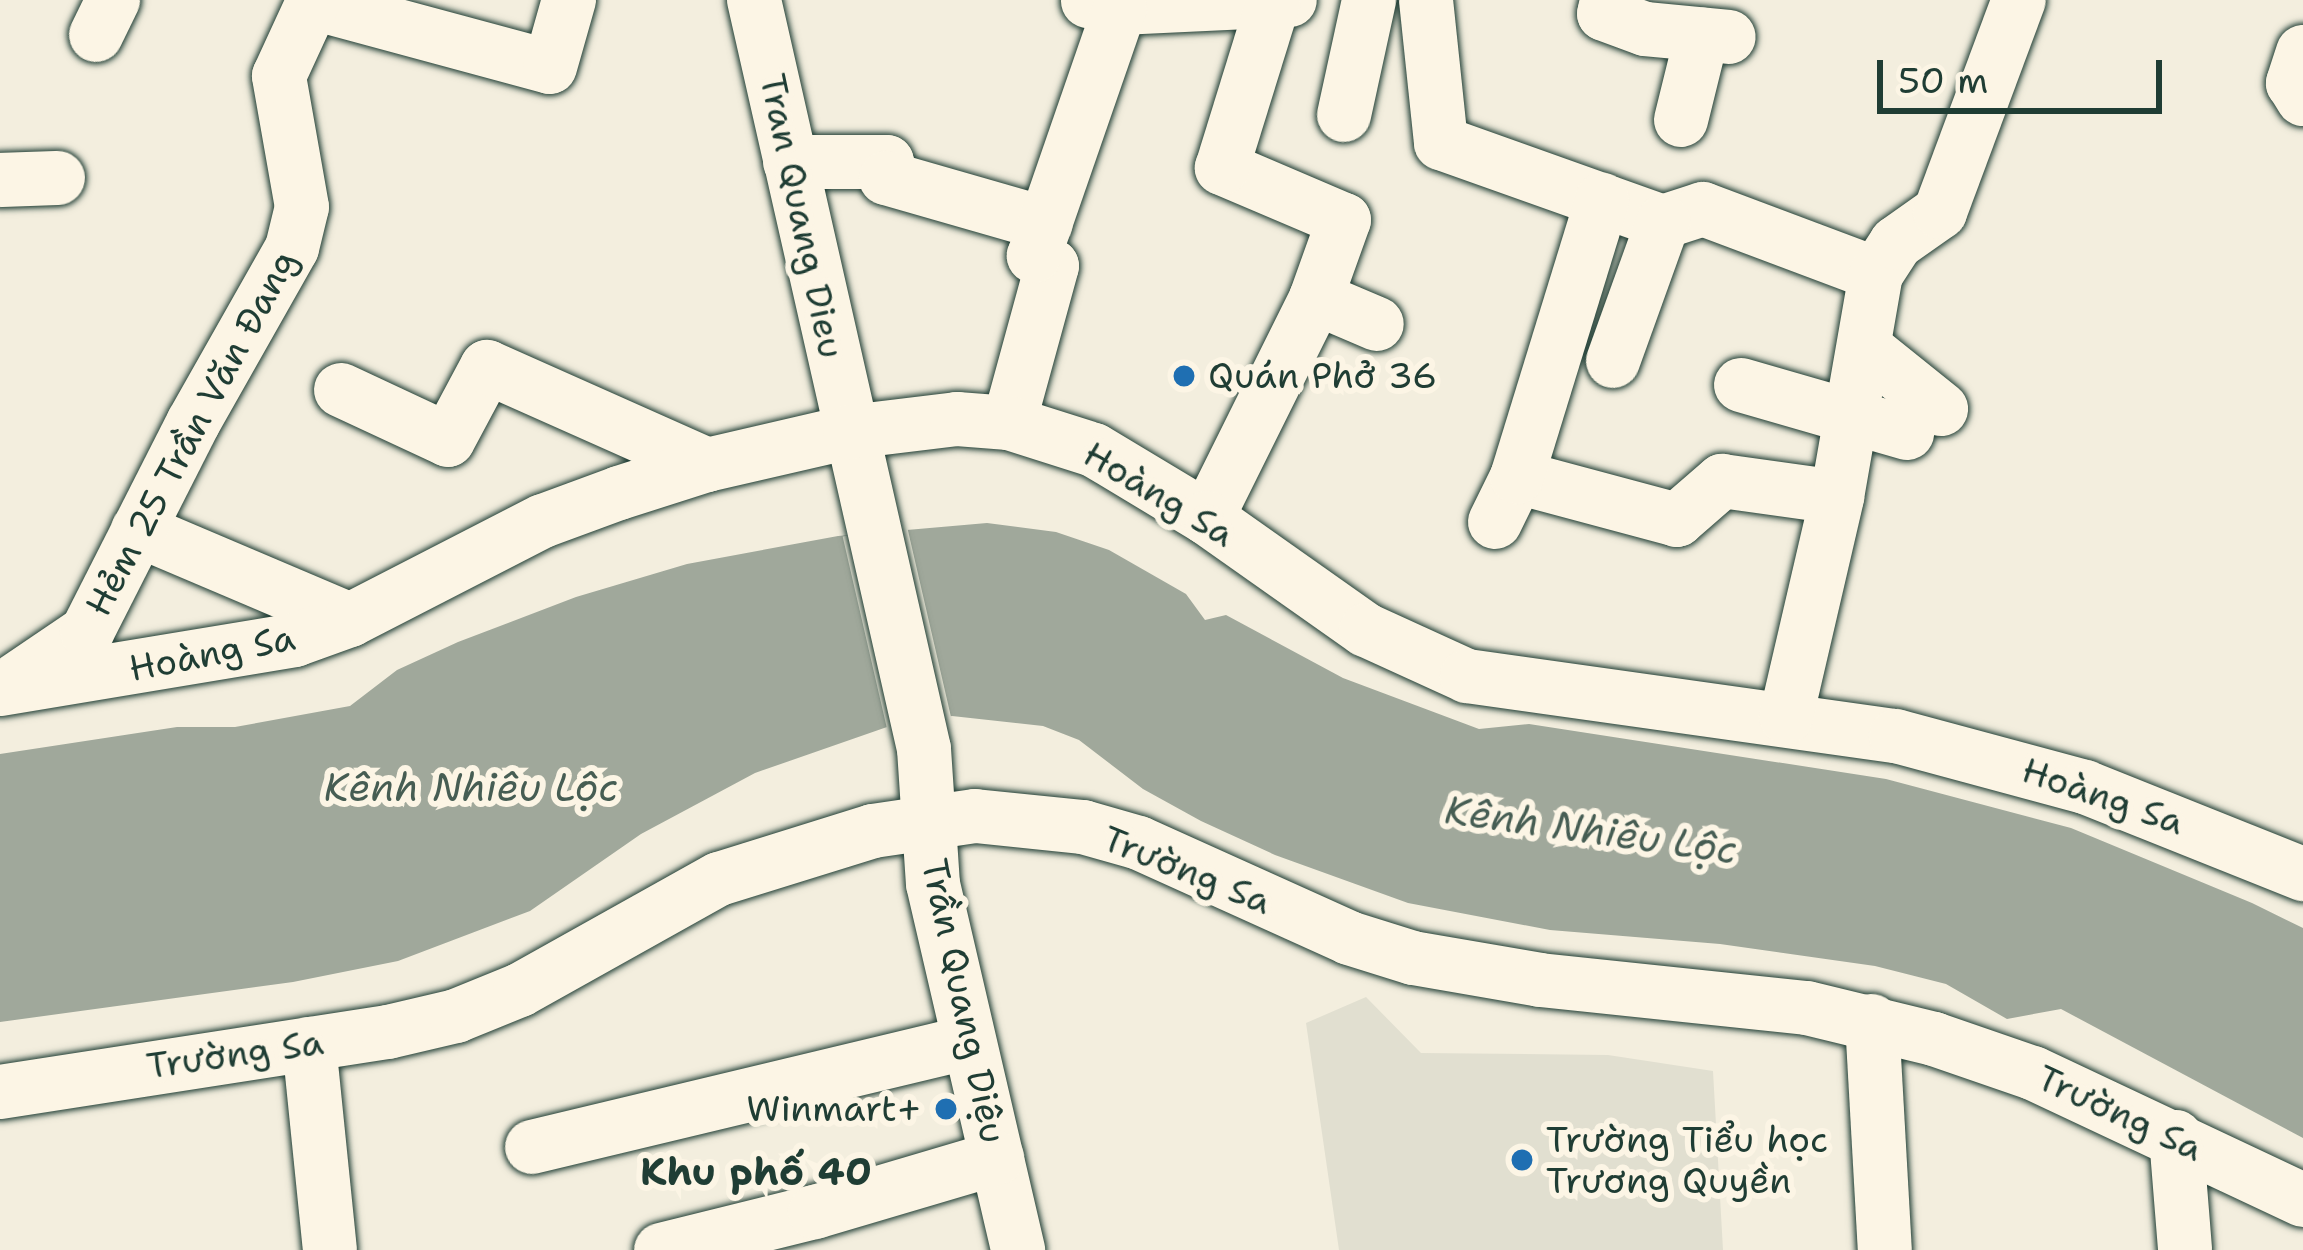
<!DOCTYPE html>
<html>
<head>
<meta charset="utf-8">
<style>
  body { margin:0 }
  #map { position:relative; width:2303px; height:1250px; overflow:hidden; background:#f3eede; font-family:"Shantell Sans",sans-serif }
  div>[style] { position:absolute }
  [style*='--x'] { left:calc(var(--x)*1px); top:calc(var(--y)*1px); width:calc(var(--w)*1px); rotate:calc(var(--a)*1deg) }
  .built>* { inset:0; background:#e1dfd0 }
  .water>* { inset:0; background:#a0a89b }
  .pier>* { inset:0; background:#f3eede; transform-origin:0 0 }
  .roads { filter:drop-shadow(0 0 3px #1f3d34) drop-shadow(0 0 3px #1f3d34) }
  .minor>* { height:54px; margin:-27px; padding:0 27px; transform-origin:27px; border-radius:27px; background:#fcf5e5 }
  .dots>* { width:33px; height:33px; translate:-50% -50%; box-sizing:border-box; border:6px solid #fcf5e5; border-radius:50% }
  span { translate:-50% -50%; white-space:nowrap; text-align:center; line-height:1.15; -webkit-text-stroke:12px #fcf5e5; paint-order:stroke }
  .street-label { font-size:36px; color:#1f3d34 }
  .poi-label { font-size:36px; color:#1f3d34 }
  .left { translate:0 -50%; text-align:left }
  .right { translate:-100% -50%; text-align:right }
  .water-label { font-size:39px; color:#465d53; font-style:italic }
  .neighbourhood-label { font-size:39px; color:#1f3d34; font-weight:700 }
  .scale { position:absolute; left:1877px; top:60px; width:285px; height:54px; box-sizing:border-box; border:6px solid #1f3d34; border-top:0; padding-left:15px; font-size:36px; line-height:42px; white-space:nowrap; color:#1f3d34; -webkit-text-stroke:9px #fcf5e5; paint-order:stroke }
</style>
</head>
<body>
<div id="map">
  <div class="built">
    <i style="clip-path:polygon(1366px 997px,1421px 1053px,1608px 1055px,1713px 1071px,1723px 1250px,1339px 1250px,1306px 1023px)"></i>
  </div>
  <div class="water">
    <i style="clip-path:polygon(987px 523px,1056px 532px,1109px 550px,1186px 594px,1205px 620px,1226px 615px,1343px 678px,1479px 729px,1529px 724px,1886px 779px,2071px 828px,2252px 903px,2303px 928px,2303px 1138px,2061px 1009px,2007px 1019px,1946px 984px,1875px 966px,1720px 944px,1550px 930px,1408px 903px,1275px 855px,1201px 821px,1143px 789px,1079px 740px,1043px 726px,952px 716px,887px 727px,755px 773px,641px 834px,530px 911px,398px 961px,293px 982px,0 1022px,0 754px,177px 727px,235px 727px,350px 706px,397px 670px,458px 642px,576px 597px,687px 564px,838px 536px)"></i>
  </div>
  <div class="pier">
    <i style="left:906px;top:522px;width:206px;height:65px;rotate:77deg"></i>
  </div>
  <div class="roads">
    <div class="minor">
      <i style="--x:754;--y:0;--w:768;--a:77.21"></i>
      <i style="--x:924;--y:749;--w:135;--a:86.2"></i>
      <i style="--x:933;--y:884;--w:376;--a:76.9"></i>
      <i style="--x:1426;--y:0;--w:144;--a:84"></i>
      <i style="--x:1441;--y:143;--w:236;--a:19.6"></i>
      <i style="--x:1663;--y:222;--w:42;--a:-18"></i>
      <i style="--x:1703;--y:209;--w:185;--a:20.6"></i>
      <i style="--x:1607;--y:0;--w:14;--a:102"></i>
      <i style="--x:1604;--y:14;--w:44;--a:20.1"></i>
      <i style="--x:1645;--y:29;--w:84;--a:5.4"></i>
      <i style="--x:1088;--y:1;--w:33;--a:12"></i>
      <i style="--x:1120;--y:8;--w:170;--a:-2.7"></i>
      <i style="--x:313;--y:3;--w:245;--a:15.1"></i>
      <i style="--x:550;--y:67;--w:70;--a:-74.2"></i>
      <i style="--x:96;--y:35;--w:39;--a:-64"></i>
      <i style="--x:2303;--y:52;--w:33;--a:108"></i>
      <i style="--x:2293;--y:83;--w:19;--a:58"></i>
      <i style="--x:1344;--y:115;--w:118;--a:-77.7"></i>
      <i style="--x:1681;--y:120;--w:88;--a:-76.1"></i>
      <i style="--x:790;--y:162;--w:97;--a:0"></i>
      <i style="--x:887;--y:162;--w:16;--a:94"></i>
      <i style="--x:886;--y:178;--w:166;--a:16"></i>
      <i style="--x:0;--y:180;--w:58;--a:-2"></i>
      <i style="--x:1316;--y:298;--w:66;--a:23.1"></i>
      <i style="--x:1864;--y:347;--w:99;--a:38.8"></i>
      <i style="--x:1613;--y:361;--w:148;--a:-70.2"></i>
      <i style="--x:1741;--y:385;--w:173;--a:16.1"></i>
      <i style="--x:341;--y:390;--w:118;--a:25"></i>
      <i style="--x:448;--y:440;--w:83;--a:-61.9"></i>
      <i style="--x:487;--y:367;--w:241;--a:24"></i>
      <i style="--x:1009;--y:423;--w:163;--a:-74.7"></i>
      <i style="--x:1052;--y:266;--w:21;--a:-151"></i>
      <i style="--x:1034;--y:256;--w:262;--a:-70.9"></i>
      <i style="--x:1517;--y:477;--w:166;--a:15"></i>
      <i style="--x:1677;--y:520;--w:60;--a:-40.9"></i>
      <i style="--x:1722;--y:481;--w:116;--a:7.9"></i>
      <i style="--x:1207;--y:518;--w:246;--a:-63.6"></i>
      <i style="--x:1316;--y:298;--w:83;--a:-70.3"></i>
      <i style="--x:1344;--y:220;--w:133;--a:-156.9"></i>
      <i style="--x:1222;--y:168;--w:173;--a:-72.8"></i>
      <i style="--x:1495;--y:522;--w:50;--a:-63.9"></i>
      <i style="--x:1517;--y:477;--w:290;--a:-72.9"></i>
      <i style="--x:138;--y:530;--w:230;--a:23"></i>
      <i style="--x:16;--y:680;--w:86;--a:-34.1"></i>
      <i style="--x:87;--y:632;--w:234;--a:-63.1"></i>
      <i style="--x:193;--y:423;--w:201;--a:-60.5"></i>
      <i style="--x:292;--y:248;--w:42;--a:-76.3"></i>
      <i style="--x:302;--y:207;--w:133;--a:-100"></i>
      <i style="--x:279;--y:76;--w:84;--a:-65.3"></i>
      <i style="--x:0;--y:689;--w:299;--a:-9.4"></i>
      <i style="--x:295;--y:640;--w:59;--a:-20"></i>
      <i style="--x:350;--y:620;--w:217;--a:-27.2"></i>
      <i style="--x:543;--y:521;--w:81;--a:-20.2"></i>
      <i style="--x:619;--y:493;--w:92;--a:-17.7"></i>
      <i style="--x:707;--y:465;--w:147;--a:-13"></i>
      <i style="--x:850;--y:432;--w:108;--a:-6.9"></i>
      <i style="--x:957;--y:419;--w:52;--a:4.4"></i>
      <i style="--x:1009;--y:423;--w:89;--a:17.6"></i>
      <i style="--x:1094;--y:450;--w:132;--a:31"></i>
      <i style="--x:1207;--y:518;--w:194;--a:35.2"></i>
      <i style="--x:1366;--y:630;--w:111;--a:24.5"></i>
      <i style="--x:1467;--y:676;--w:433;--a:8"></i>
      <i style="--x:1896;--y:736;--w:196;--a:15.1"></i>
      <i style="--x:2085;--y:787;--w:235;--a:21.8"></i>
      <i style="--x:1786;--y:717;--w:226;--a:-76.9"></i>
      <i style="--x:1837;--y:497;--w:226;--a:-80.1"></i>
      <i style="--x:1876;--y:274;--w:37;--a:-57"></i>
      <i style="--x:1896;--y:243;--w:54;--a:-35.2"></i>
      <i style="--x:1940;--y:212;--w:226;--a:-69.6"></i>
      <i style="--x:1872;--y:1021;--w:229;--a:86.8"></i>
      <i style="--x:309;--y:1044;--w:207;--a:84.2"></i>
      <i style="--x:0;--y:1092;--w:393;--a:-8.8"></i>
      <i style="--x:388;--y:1032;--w:70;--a:-13.2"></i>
      <i style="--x:456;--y:1016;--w:69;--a:-22.1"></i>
      <i style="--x:520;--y:990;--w:228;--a:-29.2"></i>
      <i style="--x:719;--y:879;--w:161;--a:-17.3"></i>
      <i style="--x:873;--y:831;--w:103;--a:-8.4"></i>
      <i style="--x:975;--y:816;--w:109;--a:5.8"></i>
      <i style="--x:1083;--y:827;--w:58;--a:15.9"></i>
      <i style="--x:1139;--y:843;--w:230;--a:24.3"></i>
      <i style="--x:1349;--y:938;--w:67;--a:17.4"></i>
      <i style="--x:1413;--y:958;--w:129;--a:9.8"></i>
      <i style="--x:1540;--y:980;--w:268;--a:6"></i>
      <i style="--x:1807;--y:1008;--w:131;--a:13.7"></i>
      <i style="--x:1934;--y:1039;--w:105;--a:19"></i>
      <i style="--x:2033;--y:1073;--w:298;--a:25.2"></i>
      <i style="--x:2176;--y:1137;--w:113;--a:85.4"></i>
      <i style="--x:532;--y:1147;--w:449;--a:-13.5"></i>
      <i style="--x:661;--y:1250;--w:159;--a:-13.9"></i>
      <i style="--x:815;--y:1212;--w:190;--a:-16.5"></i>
    </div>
  </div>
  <div class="dots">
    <i style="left:1184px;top:376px;background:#1f6fb2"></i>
    <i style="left:946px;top:1109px;background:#1f6fb2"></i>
    <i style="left:1522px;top:1160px;background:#1f6fb2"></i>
  </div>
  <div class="street-label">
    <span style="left:802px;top:216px;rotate:78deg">Tran Quang Dieu</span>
    <span style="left:191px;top:433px;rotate:-62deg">Hẻm 25 Trần Văn Đang</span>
    <span style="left:1159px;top:494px;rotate:31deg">Hoàng Sa</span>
    <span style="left:212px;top:653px;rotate:-11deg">Hoàng Sa</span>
    <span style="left:2103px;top:796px;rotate:19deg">Hoàng Sa</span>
    <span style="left:1187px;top:870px;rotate:22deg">Trường Sa</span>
    <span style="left:964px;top:1001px;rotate:78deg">Trần Quang Diệu</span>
    <span style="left:235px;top:1054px;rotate:-8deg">Trường Sa</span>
    <span style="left:2120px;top:1113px;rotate:25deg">Trường Sa</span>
  </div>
  <div class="poi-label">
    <span class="left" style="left:1208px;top:376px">Quán Phở 36</span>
    <span class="right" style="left:922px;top:1109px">Winmart+</span>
    <span class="left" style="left:1546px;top:1160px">Trường Tiểu học<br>Trương Quyền</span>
  </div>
  <div class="water-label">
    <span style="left:471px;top:787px">Kênh Nhiêu Lộc</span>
    <span style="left:1591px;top:830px;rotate:8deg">Kênh Nhiêu Lộc</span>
  </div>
  <div class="neighbourhood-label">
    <span style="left:756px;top:1171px">Khu phố 40</span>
  </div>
  <div class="scale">50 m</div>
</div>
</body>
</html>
